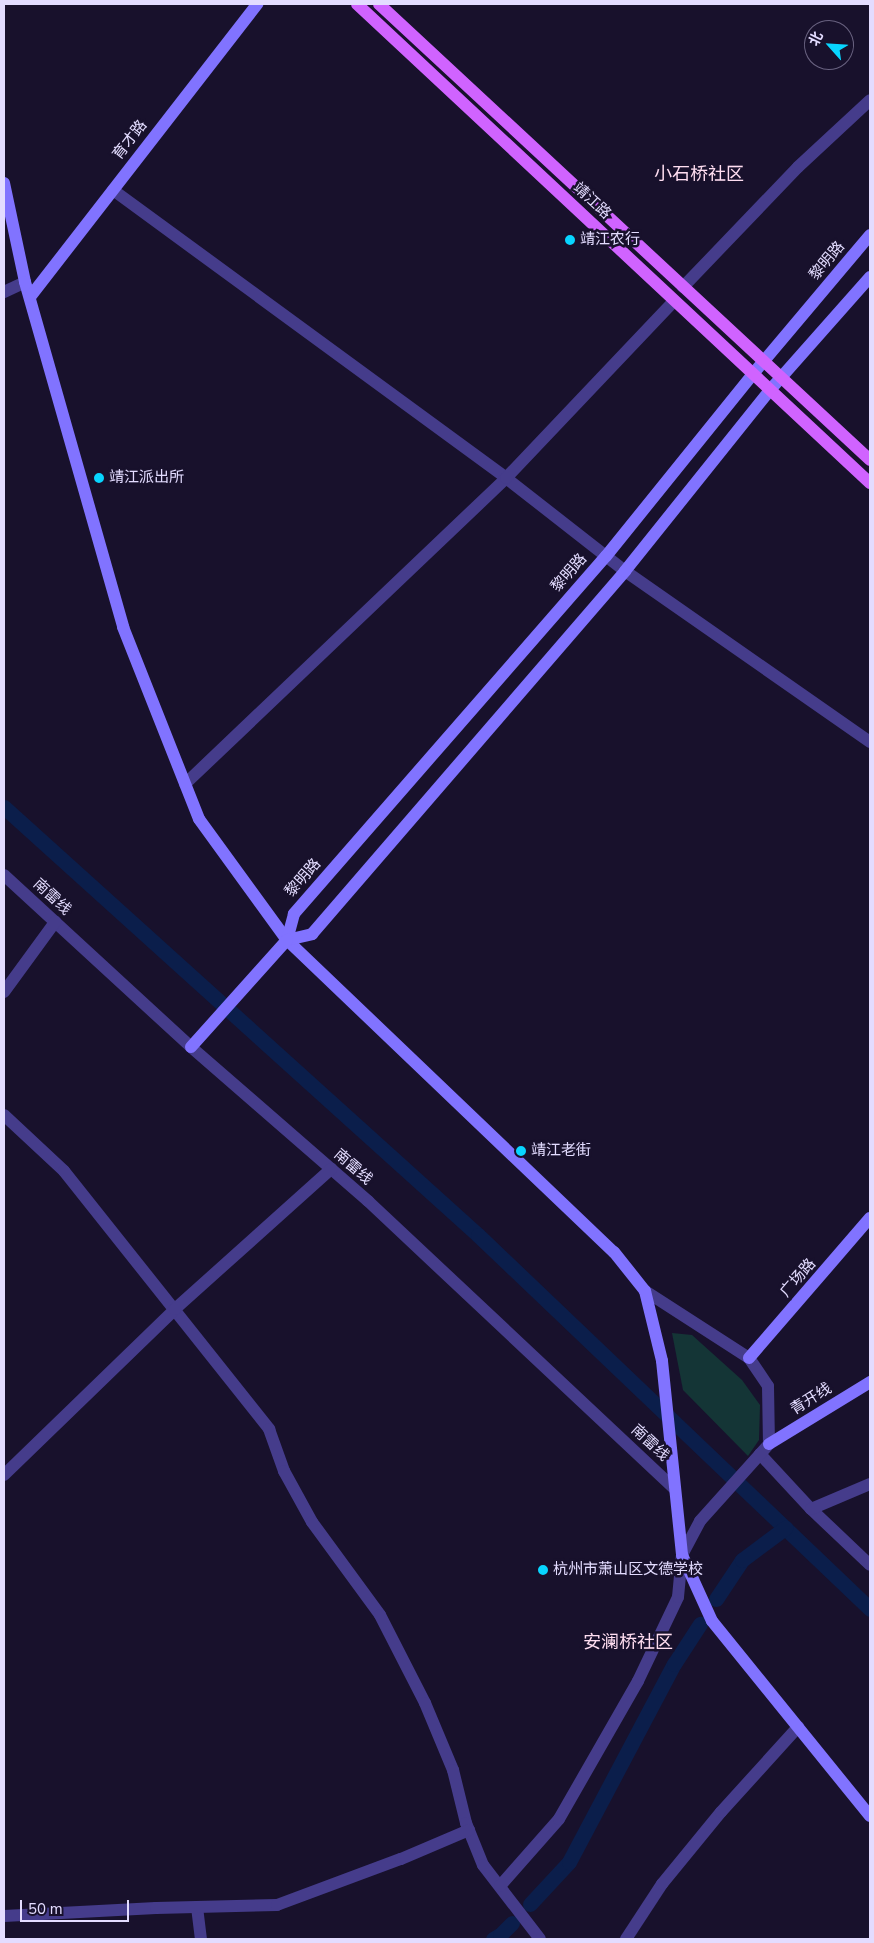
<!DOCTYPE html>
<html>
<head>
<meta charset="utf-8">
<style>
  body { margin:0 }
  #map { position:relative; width:874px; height:1943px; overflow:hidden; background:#18112c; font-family:"Nunito Sans","Noto Sans SC",sans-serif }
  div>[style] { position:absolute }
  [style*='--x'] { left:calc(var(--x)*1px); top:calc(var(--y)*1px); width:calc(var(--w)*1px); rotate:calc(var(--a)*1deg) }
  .green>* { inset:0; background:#143536 }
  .canal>* { height:15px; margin:-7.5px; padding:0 7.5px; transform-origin:7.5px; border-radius:7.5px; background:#0b1e4b }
  .street>* { height:12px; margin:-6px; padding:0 6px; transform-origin:6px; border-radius:6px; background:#453c8b }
  .secondary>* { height:12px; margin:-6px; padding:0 6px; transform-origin:6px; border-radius:6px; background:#8173ff }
  .primary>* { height:12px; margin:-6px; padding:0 6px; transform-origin:6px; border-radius:6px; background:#d063ff }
  .dots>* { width:14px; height:14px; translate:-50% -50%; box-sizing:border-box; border:2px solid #18112c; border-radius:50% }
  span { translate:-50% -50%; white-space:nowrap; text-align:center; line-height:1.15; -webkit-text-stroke:5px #18112c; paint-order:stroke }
  .street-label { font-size:15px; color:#e3dcff }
  .poi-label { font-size:15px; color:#e3dcff }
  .left { translate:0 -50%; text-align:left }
  .quarter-label { font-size:18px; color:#ffdef1 }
  .frame { position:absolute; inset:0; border:5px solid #e3dcff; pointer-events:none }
  .north { position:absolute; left:804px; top:20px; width:50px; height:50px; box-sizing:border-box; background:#18112c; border:1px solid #696280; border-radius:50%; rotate:296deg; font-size:14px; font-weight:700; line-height:20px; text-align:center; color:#e3dcff }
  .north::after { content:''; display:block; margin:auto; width:18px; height:22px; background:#08d5ff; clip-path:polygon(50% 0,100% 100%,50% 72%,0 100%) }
  .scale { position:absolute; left:20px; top:1900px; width:109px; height:22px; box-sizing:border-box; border:2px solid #e3dcff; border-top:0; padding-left:6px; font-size:15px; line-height:18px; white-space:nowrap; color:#e3dcff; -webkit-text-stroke:4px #18112c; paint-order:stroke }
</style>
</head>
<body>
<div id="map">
  <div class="green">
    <i style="clip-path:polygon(672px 1333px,692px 1335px,742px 1380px,760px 1405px,759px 1440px,748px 1456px,683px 1390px)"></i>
  </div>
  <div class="canal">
    <i style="--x:4;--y:807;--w:639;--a:42.08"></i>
    <i style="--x:478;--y:1235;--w:542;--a:43.65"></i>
    <i style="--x:716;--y:1599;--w:47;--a:-56.3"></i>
    <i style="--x:742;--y:1560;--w:54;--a:-36.7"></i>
    <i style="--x:530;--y:1904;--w:57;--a:-47.1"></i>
    <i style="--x:569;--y:1862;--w:224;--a:-62.1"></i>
    <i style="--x:674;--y:1664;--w:48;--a:-57"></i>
    <i style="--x:493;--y:1939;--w:8;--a:-30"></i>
    <i style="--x:500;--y:1935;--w:17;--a:-45"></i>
  </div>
  <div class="street">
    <i style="--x:113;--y:190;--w:487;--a:36.2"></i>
    <i style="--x:506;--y:478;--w:151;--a:38"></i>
    <i style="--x:625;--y:571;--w:299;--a:34.9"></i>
    <i style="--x:683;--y:287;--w:166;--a:-46.2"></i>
    <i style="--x:798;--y:167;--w:98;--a:-42.9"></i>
    <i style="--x:4;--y:292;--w:23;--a:-25"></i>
    <i style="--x:185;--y:784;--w:443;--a:-43.6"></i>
    <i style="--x:506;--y:478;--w:244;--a:-46.5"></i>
    <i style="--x:4;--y:875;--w:254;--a:42.6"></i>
    <i style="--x:191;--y:1047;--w:235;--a:41"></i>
    <i style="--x:368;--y:1201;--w:421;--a:43.2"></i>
    <i style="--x:4;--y:992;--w:87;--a:-53.9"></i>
    <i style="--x:4;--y:1115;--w:82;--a:43"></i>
    <i style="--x:64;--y:1171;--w:330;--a:51.5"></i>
    <i style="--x:269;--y:1429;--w:45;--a:70.3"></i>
    <i style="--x:284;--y:1471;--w:58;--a:61.2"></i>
    <i style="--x:312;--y:1522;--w:115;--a:53.8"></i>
    <i style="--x:380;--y:1615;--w:99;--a:62.9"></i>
    <i style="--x:425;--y:1703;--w:73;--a:67.3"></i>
    <i style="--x:453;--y:1770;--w:55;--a:76.2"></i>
    <i style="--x:466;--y:1823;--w:45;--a:68"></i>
    <i style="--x:483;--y:1865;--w:93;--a:52.4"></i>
    <i style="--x:760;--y:1454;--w:75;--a:47.2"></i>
    <i style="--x:811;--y:1509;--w:81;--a:43.5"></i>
    <i style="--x:4;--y:1475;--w:238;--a:-44.1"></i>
    <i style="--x:175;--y:1309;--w:210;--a:-41.9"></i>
    <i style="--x:811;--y:1509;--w:64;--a:-23"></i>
    <i style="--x:500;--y:1886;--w:89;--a:-48.6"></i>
    <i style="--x:559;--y:1819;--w:159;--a:-60.2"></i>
    <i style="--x:638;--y:1681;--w:93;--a:-64.5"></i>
    <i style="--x:678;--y:1597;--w:42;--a:-84.6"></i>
    <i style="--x:682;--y:1555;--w:38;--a:-62"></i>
    <i style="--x:700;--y:1521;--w:103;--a:-48.1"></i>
    <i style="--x:769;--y:1444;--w:58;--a:-91"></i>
    <i style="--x:768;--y:1386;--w:34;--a:-124"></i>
    <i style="--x:749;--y:1358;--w:124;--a:-147.2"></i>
    <i style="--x:197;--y:1907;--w:32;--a:83"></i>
    <i style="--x:4;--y:1916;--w:152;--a:-3"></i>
    <i style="--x:156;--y:1908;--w:121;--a:-1.4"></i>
    <i style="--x:277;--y:1905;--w:132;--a:-20.4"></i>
    <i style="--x:401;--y:1859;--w:74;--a:-23.1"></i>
    <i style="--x:626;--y:1939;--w:66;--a:-56.8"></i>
    <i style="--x:662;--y:1884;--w:93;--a:-50.7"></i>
    <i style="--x:721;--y:1812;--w:115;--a:-47.8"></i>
  </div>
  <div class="secondary">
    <i style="--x:4;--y:183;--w:101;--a:78"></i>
    <i style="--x:25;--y:282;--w:359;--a:74.1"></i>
    <i style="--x:123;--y:627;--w:206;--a:68.4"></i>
    <i style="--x:199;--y:819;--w:150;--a:54"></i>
    <i style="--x:287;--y:940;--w:452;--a:43.7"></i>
    <i style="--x:614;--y:1252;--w:50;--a:51.5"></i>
    <i style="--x:645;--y:1291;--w:72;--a:76.3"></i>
    <i style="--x:662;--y:1361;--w:195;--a:84.1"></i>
    <i style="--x:682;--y:1555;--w:72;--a:65.6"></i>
    <i style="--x:712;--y:1621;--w:251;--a:51"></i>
    <i style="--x:870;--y:235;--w:182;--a:130.1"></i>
    <i style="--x:753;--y:374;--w:234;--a:128.9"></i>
    <i style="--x:606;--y:556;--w:475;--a:131.1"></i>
    <i style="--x:294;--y:914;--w:27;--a:105"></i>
    <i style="--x:287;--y:940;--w:26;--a:-13"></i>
    <i style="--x:312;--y:934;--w:479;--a:-49.2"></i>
    <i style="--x:625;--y:571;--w:232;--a:-51.3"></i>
    <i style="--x:770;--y:390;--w:151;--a:-48.5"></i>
    <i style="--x:30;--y:297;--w:371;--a:-52.2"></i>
    <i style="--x:191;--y:1047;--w:144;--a:-48.1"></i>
    <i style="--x:749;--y:1358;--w:185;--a:-49.2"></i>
    <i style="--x:769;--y:1444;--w:119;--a:-31.5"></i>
  </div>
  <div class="primary">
    <i style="--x:357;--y:4;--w:702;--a:43.04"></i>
    <i style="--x:379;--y:4;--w:670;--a:42.88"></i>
  </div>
  <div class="dots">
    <i style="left:570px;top:240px;background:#08d5ff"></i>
    <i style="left:99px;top:478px;background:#08d5ff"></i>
    <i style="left:521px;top:1151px;background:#08d5ff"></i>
    <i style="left:543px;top:1570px;background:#08d5ff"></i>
  </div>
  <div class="street-label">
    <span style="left:130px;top:140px;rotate:-52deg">育才路</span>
    <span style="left:592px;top:201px;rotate:43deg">靖江路</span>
    <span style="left:827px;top:261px;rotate:-50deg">黎明路</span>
    <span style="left:569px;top:573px;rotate:-49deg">黎明路</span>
    <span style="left:303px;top:878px;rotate:-49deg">黎明路</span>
    <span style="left:52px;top:897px;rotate:43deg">南雷线</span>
    <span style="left:353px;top:1167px;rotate:41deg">南雷线</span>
    <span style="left:798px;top:1278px;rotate:-49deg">广场路</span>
    <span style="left:811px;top:1399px;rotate:-32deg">青开线</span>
    <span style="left:650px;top:1443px;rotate:43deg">南雷线</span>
  </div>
  <div class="poi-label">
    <span class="left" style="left:580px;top:240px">靖江农行</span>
    <span class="left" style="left:109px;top:478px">靖江派出所</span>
    <span class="left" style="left:531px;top:1151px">靖江老街</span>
    <span class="left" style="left:553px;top:1570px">杭州市萧山区文德学校</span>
  </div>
  <div class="quarter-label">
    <span style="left:699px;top:174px">小石桥社区</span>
    <span style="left:628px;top:1642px">安澜桥社区</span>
  </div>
  <div class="frame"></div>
  <div class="north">北</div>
  <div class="scale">50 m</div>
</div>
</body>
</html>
